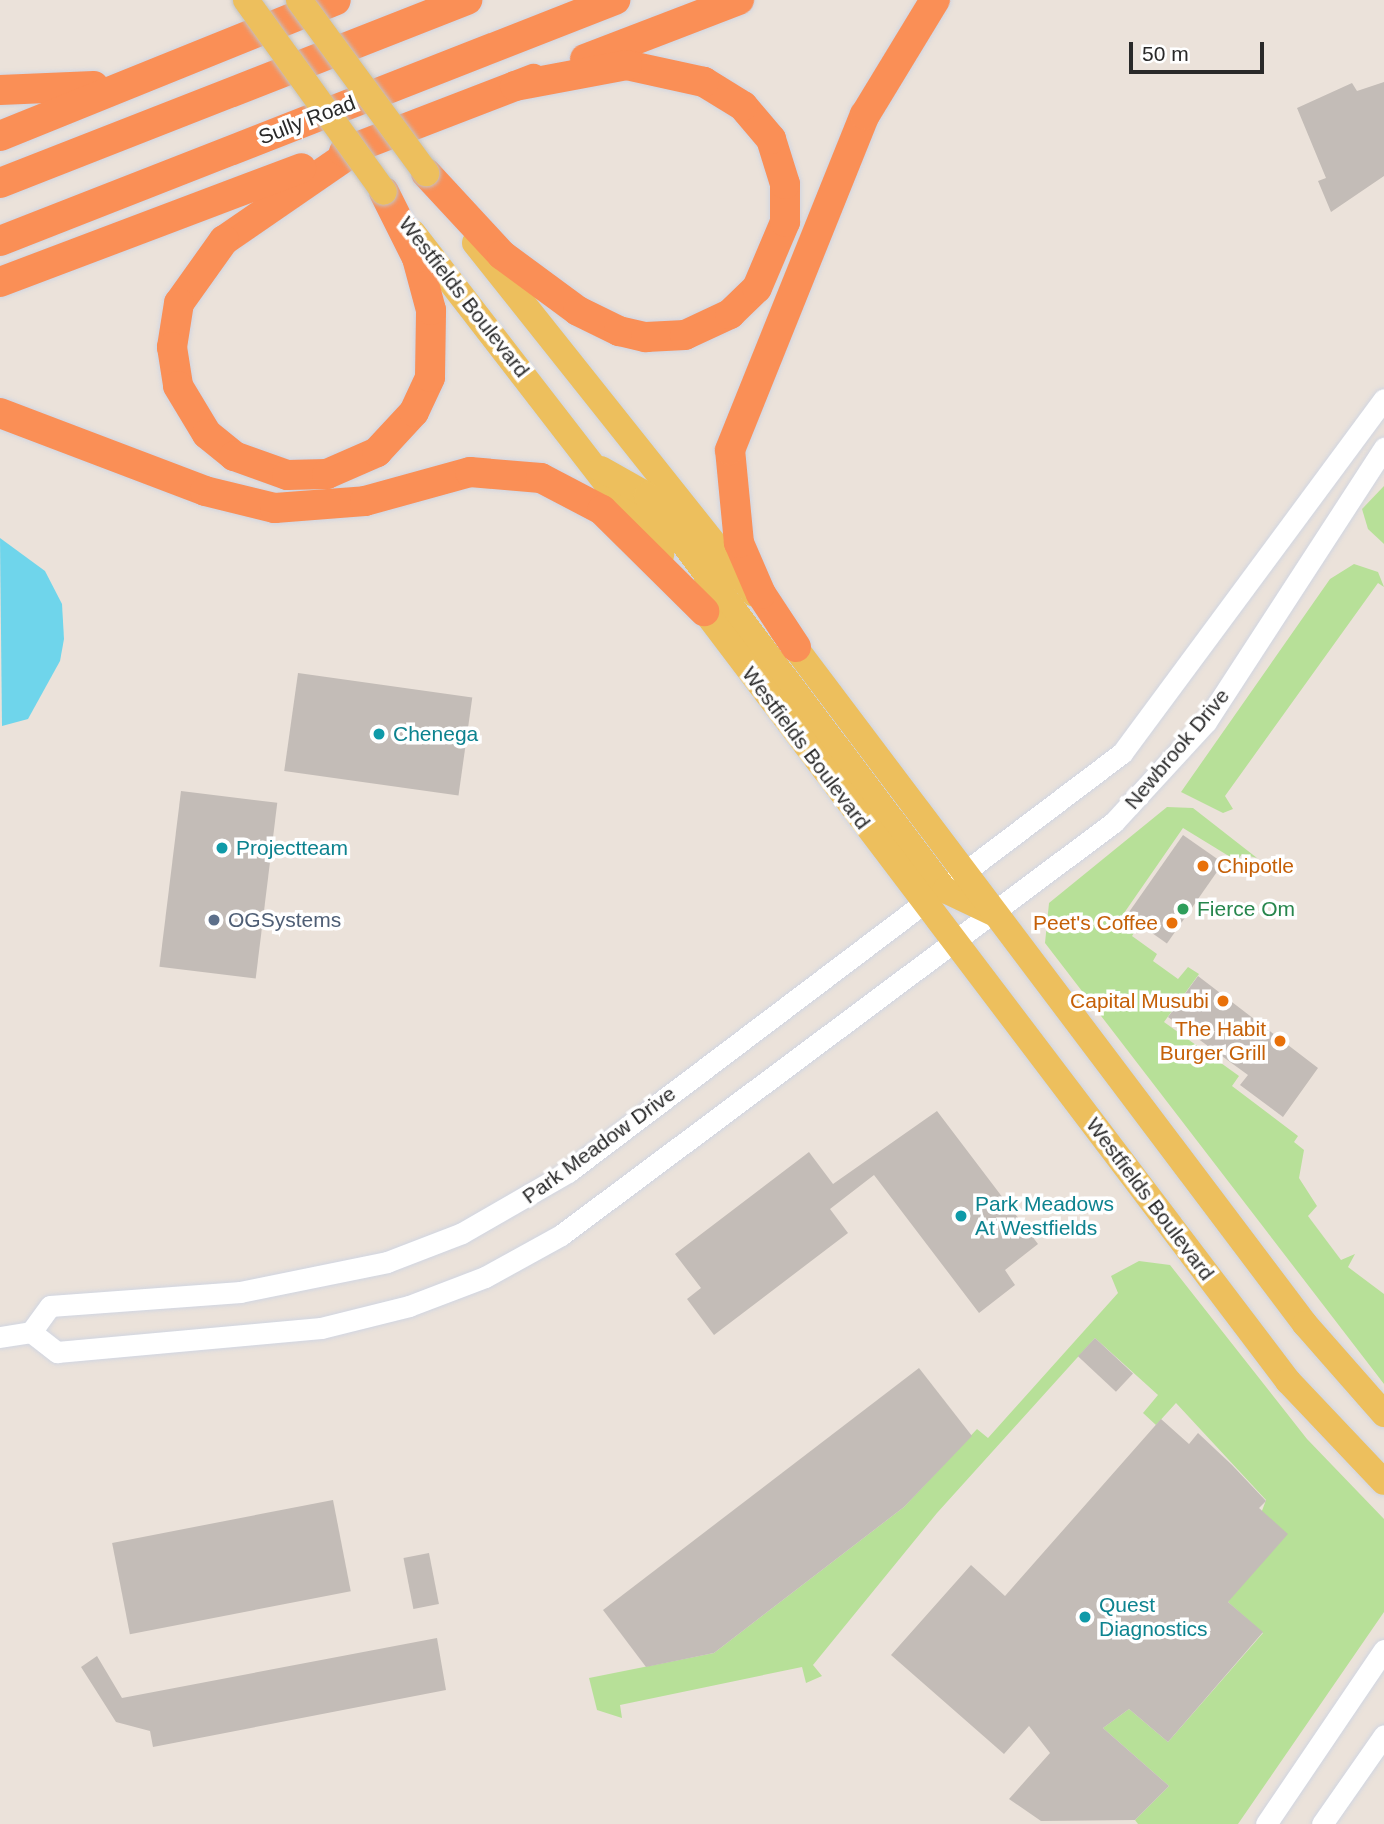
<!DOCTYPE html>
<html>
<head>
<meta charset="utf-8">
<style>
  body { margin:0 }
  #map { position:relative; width:1384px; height:1824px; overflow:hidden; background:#ebe2da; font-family:Arial,sans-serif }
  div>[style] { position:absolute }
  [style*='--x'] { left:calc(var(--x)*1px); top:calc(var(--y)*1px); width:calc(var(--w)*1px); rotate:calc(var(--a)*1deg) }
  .green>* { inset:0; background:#b7e098 }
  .water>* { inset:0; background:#6fd5eb }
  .building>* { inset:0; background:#c3bcb7; transform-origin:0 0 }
  .roads { filter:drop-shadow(0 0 2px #d0d5e1) drop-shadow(0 0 2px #d0d5e1) }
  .minor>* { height:21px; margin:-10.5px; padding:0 10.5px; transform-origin:10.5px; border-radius:10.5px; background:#fff }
  .major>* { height:26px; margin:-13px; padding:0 13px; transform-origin:13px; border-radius:13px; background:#edbf5d }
  .highway>* { height:30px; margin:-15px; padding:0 15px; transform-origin:15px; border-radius:15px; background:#fa8f56 }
  .bridges { filter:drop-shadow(0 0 2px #c3c3c3) drop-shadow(0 0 2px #c3c3c3) }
  .major-bridge>* { height:26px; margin:-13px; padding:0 13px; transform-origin:13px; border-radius:13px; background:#edbf5d }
  .dots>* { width:19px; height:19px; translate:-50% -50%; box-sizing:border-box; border:4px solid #fff; border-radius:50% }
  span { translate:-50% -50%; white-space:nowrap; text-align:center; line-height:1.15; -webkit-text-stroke:7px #fff; paint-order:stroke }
  .street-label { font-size:21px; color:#292929 }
  .culture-label { font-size:21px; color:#0d838f }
  .left { translate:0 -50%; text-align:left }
  .food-label { font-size:21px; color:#c56008 }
  .right { translate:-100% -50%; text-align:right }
  .leisure-label { font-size:21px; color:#27864d }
  .service-label { font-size:21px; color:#4e5e75 }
  .scale { position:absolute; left:1129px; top:42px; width:135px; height:32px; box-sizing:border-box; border:4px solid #292929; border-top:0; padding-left:9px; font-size:21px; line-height:24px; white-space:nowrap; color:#292929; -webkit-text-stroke:5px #fff; paint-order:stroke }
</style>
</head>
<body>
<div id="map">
  <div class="green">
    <i style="clip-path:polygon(1384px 486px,1384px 544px,1368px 529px,1362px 509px)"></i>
    <i style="clip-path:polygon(1354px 564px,1378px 572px,1384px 587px,1378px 583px,1225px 796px,1233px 809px,1223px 813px,1181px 792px,1330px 579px)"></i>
    <i style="clip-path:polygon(1167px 807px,1193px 808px,1257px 858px,1242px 854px,1232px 868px,1232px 858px,1183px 828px,1122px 916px,1136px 930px,1132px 936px,1157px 954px,1153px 961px,1178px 979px,1188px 967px,1199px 974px,1164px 1022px,1239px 1076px,1232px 1086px,1298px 1136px,1294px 1142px,1304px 1150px,1299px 1178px,1317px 1206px,1308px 1216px,1341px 1260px,1355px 1254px,1348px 1267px,1384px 1294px,1384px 1384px,1045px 943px,1049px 903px)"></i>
    <i style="clip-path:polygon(1139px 1261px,1170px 1265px,1307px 1439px,1384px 1519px,1384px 1612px,1238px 1824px,1138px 1824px,1135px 1820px,1169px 1786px,1103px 1728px,1129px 1709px,1168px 1742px,1263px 1633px,1228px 1602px,1266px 1500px,1176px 1403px,1156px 1425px,1143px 1413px,1158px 1395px,1095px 1338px,937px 1513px,813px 1665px,822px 1676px,806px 1683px,802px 1667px,620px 1705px,622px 1718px,597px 1710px,589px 1678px,714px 1653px,904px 1507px,977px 1429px,988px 1438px,1118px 1293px,1111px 1276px)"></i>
  </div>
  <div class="water">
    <i style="clip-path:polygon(0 538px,45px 571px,62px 604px,64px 639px,60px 661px,28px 719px,2px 726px)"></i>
  </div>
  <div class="building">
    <i style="clip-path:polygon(1384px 82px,1384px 176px,1331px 212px,1318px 181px,1326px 178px,1297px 108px,1352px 83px,1357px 91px)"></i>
    <i style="left:298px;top:673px;width:176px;height:99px;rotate:8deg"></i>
    <i style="left:181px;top:791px;width:97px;height:177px;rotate:7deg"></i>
    <i style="left:1183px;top:835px;width:49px;height:98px;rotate:35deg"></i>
    <i style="clip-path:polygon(1198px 976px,1318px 1068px,1283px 1117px,1240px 1085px,1248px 1075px,1168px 1017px)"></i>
    <i style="clip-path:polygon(937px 1111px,1038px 1244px,1005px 1270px,1015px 1285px,979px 1313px,874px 1175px,830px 1209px,848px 1233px,714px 1335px,687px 1299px,701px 1288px,675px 1254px,809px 1152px,833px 1184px)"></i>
    <i style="left:1095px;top:1338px;width:52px;height:25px;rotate:43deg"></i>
    <i style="clip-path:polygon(919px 1368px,972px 1436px,904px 1507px,714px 1653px,646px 1667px,603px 1610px)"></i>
    <i style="clip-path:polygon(1161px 1419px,1189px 1444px,1198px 1433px,1232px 1465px,1266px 1501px,1259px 1508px,1288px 1534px,1228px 1602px,1263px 1632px,1168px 1742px,1129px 1709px,1103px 1728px,1169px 1786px,1135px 1820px,1041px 1821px,1009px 1799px,1050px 1753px,1029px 1726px,1004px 1754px,891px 1655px,971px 1565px,1005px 1596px)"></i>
    <i style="left:333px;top:1500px;width:93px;height:225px;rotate:79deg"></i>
    <i style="left:429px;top:1553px;width:52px;height:26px;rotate:79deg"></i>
    <i style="clip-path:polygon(437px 1638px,446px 1690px,153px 1747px,150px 1731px,116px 1722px,81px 1667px,97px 1656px,122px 1698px)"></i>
  </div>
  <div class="roads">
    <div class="minor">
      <i style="--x:31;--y:1332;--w:33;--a:38"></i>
      <i style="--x:57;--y:1352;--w:265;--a:-5.2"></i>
      <i style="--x:321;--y:1328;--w:91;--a:-14"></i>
      <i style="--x:409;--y:1306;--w:81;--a:-20.9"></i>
      <i style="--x:485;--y:1277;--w:87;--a:-28.9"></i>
      <i style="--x:561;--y:1235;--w:690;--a:-36.75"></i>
      <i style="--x:1114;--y:822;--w:136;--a:-47.4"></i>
      <i style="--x:1206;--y:722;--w:327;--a:-57"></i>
      <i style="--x:0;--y:1337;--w:31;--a:-9"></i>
      <i style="--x:31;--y:1332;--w:32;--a:-54"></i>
      <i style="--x:50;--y:1306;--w:191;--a:-4.2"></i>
      <i style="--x:240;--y:1292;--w:150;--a:-11.5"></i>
      <i style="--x:387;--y:1262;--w:80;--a:-21.1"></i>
      <i style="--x:462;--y:1233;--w:122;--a:-29.9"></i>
      <i style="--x:568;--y:1172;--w:695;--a:-37.1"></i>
      <i style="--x:1122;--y:753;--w:440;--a:-53.5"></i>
      <i style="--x:1266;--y:1824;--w:210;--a:-55.9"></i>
      <i style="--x:1322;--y:1824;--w:108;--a:-55.1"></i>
    </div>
    <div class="major">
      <i style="--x:413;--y:233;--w:406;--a:52.3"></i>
      <i style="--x:475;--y:243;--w:448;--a:51.5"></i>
      <i style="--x:601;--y:469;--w:53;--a:29.5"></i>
      <i style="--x:647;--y:495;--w:495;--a:53"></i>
      <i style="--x:945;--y:890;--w:53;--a:25.6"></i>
      <i style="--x:691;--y:593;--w:989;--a:52.85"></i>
      <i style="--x:1288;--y:1381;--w:139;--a:46.5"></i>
      <i style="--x:782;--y:630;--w:869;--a:53"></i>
      <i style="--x:1305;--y:1324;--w:120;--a:48.7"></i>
    </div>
    <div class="highway">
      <i style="--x:585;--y:59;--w:165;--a:-21"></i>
      <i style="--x:0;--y:90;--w:94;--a:-2.4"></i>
      <i style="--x:0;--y:136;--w:362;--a:-22"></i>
      <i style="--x:361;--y:146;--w:166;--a:145.5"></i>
      <i style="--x:224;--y:240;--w:77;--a:125.5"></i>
      <i style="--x:179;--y:303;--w:45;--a:99"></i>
      <i style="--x:172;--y:347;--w:39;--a:81"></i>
      <i style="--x:178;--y:386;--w:56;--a:58.9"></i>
      <i style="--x:207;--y:434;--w:35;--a:39"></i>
      <i style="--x:234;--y:456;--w:56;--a:19.7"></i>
      <i style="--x:287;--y:475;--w:40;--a:-1.4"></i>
      <i style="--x:327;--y:474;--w:55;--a:-23.7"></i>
      <i style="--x:377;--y:452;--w:54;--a:-47.2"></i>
      <i style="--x:414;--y:412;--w:38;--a:-65"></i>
      <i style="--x:430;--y:377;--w:67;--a:-89.1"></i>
      <i style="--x:431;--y:310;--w:54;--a:-105.1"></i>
      <i style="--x:417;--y:258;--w:74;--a:-116.6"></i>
      <i style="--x:344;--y:152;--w:203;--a:-21.1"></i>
      <i style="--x:426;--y:173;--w:112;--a:47.2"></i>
      <i style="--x:502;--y:255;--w:94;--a:36.4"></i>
      <i style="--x:578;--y:311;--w:46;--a:26"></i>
      <i style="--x:619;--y:331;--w:28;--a:13"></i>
      <i style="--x:646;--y:337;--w:39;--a:-3"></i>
      <i style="--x:685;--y:335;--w:50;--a:-25"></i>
      <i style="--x:730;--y:314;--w:37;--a:-44"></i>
      <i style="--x:757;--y:288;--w:72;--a:-67"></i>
      <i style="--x:785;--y:222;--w:38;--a:-90"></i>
      <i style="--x:785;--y:184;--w:47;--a:-107.3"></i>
      <i style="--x:771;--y:139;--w:43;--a:-130.3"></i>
      <i style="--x:743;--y:106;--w:46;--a:-148.4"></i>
      <i style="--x:704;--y:82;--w:79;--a:-167.6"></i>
      <i style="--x:627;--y:65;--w:114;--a:169.4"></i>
      <i style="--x:0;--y:183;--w:502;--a:-21.4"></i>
      <i style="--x:0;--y:241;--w:661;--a:-21.4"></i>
      <i style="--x:0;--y:282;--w:322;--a:-20.7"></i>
      <i style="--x:0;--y:413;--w:219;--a:20.8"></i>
      <i style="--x:205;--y:491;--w:72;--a:13.7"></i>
      <i style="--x:275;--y:508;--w:90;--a:-4.4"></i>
      <i style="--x:365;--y:501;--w:109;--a:-15.4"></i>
      <i style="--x:470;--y:472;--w:71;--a:4.8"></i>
      <i style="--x:541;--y:478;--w:69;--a:27.7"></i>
      <i style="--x:602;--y:510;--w:144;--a:44.7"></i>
      <i style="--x:796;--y:647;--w:64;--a:-123.4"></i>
      <i style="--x:761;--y:594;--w:56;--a:-113.3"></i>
      <i style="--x:739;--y:543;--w:93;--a:-95.5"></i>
      <i style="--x:730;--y:450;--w:361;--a:-68.1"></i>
      <i style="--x:865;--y:115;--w:135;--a:-58.7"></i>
    </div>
  </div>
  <div class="bridges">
    <div class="major-bridge">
      <i style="--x:246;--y:0;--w:236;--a:54.3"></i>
      <i style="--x:299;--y:0;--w:215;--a:53.7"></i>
    </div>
  </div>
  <div class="dots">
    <i style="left:379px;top:734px;background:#0f9aa8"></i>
    <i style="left:222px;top:848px;background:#0f9aa8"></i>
    <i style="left:1203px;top:866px;background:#e8710a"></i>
    <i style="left:1183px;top:909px;background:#2e9e5b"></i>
    <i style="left:214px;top:920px;background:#5c6f8a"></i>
    <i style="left:1172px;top:923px;background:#e8710a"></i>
    <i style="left:1223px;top:1001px;background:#e8710a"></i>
    <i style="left:1280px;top:1041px;background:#e8710a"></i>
    <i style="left:961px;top:1216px;background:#0f9aa8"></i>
    <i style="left:1085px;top:1617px;background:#0f9aa8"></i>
  </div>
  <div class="street-label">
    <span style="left:307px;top:120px;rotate:-21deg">Sully Road</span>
    <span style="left:464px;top:297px;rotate:52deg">Westfields Boulevard</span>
    <span style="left:806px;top:748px;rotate:53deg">Westfields Boulevard</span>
    <span style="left:1177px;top:749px;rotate:-50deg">Newbrook Drive</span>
    <span style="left:599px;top:1145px;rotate:-36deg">Park Meadow Drive</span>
    <span style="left:1150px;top:1199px;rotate:53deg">Westfields Boulevard</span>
  </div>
  <div class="culture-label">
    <span class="left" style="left:393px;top:734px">Chenega</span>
    <span class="left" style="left:236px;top:848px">Projectteam</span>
    <span class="left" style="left:975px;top:1216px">Park Meadows<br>At Westfields</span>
    <span class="left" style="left:1099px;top:1617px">Quest<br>Diagnostics</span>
  </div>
  <div class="food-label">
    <span class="left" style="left:1217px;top:866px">Chipotle</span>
    <span class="right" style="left:1158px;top:923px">Peet's Coffee</span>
    <span class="right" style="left:1209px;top:1001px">Capital Musubi</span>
    <span class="right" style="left:1266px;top:1041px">The Habit<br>Burger Grill</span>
  </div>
  <div class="leisure-label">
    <span class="left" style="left:1197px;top:909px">Fierce Om</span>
  </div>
  <div class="service-label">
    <span class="left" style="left:228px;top:920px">OGSystems</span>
  </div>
  <div class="scale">50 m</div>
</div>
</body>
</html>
